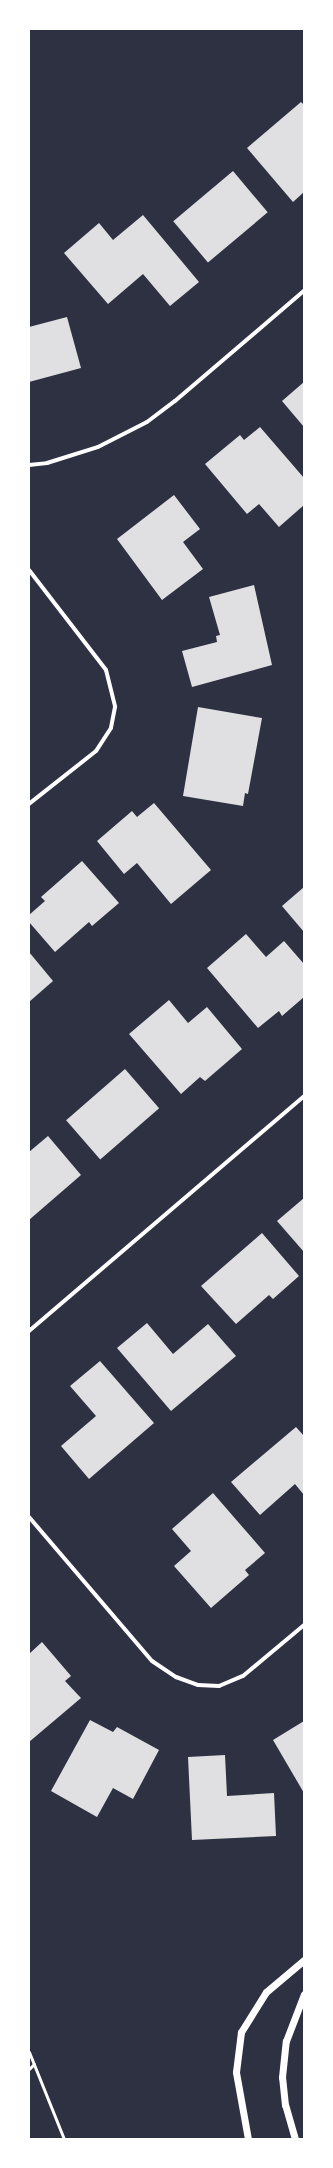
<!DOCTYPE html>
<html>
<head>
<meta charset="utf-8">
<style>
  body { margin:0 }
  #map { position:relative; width:333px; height:2168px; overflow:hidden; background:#2d3142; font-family:"Playfair Display",serif }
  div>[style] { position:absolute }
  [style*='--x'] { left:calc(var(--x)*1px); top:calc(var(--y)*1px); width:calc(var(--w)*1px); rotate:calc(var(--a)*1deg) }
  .building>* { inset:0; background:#e0e0e3; transform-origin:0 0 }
  .service>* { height:3px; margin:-1.5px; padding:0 1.5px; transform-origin:1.5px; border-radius:1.5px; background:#fff }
  .minor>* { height:4px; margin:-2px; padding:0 2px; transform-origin:2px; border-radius:2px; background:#fff }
  .tertiary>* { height:7px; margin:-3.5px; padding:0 3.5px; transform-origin:3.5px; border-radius:3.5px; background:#fff }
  span { translate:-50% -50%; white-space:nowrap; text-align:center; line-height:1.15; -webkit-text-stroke:3.5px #fff; paint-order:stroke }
  .frame { position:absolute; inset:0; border:30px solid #fff; pointer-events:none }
</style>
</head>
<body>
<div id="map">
  <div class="building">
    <i style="clip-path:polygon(301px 102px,304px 105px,304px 192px,293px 202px,247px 148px)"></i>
    <i style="left:233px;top:171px;width:54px;height:78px;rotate:50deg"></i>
    <i style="clip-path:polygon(143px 215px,199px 282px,170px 306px,143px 274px,108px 304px,64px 253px,99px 223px,113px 240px)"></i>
    <i style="clip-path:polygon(67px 317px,81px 368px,29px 382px,29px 327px)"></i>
    <i style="clip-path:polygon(304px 382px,304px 427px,282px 401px)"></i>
    <i style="clip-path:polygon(260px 427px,304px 478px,304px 505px,279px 527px,259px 504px,247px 514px,205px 464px,240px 435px,244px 440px)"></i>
    <i style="clip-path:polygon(174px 495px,200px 529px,183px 542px,203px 569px,162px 600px,117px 539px)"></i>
    <i style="clip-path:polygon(254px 585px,272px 665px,192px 687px,182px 651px,217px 642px,216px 636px,220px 635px,209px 597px)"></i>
    <i style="clip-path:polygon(198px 707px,262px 718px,248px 794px,245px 793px,243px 806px,183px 796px)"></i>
    <i style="clip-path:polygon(154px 803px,211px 870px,171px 904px,137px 863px,124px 874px,97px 841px,132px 811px,137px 817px)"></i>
    <i style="clip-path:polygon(82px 861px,119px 903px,92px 926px,89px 922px,55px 952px,29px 922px,29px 915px,45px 901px,41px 897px)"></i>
    <i style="clip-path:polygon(304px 887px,304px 932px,282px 906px)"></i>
    <i style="clip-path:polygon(246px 934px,266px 957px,284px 941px,304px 964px,304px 997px,282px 1016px,279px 1011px,258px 1028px,207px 968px)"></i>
    <i style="clip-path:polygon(29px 952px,53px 981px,29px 1002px)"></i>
    <i style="clip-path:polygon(169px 1000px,188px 1023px,207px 1007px,242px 1049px,205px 1081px,200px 1077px,181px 1094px,129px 1034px)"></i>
    <i style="left:125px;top:1069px;width:52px;height:78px;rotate:49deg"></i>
    <i style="clip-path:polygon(48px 1136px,81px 1175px,29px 1220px,29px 1152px)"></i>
    <i style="clip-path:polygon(304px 1198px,304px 1252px,277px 1221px)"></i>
    <i style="clip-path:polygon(262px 1233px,299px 1276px,273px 1299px,269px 1295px,236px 1324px,201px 1286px)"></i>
    <i style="clip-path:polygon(147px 1323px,173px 1354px,208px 1324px,236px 1356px,171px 1411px,117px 1348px)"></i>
    <i style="clip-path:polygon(100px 1361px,154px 1423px,89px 1479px,61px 1446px,96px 1416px,70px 1386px)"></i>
    <i style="clip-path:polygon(296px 1427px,304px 1436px,304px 1495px,295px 1484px,260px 1515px,231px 1482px)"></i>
    <i style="clip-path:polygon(213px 1493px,265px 1553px,245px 1570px,249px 1575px,211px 1608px,174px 1566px,191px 1551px,172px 1529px)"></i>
    <i style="clip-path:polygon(42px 1642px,71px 1676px,65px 1681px,81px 1698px,29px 1742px,29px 1654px)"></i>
    <i style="clip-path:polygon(90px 1720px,113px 1732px,117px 1727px,159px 1750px,133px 1799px,113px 1788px,97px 1817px,51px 1791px)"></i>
    <i style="clip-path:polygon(304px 1721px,304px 1793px,273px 1740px)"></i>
    <i style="clip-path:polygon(225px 1755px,227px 1796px,274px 1793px,276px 1836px,192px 1840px,188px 1757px)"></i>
  </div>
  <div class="service">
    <i style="--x:29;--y:2052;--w:94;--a:68.1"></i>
    <i style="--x:29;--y:2069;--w:7;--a:-45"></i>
  </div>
  <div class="minor">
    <i style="--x:29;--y:465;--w:18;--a:-6"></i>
    <i style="--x:47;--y:463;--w:53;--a:-17.4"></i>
    <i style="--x:98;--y:447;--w:55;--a:-27"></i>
    <i style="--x:147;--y:422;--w:35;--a:-37"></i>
    <i style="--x:175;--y:401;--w:170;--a:-40.5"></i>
    <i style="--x:29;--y:570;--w:126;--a:52.4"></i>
    <i style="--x:106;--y:670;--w:38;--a:76"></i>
    <i style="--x:115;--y:707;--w:21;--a:101"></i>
    <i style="--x:111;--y:728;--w:27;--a:123"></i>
    <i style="--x:96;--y:751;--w:85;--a:141.7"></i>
    <i style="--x:29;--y:1331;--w:362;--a:-40.5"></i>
    <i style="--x:29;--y:1517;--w:189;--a:49.5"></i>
    <i style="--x:152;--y:1661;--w:29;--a:34"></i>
    <i style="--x:176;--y:1677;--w:23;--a:20"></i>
    <i style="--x:198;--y:1685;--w:21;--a:3"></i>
    <i style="--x:219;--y:1686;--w:26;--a:-23"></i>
    <i style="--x:243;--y:1676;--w:80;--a:-39.9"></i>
  </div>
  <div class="tertiary">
    <i style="--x:248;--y:2139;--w:68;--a:-100.2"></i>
    <i style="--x:236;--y:2072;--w:40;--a:-82.9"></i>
    <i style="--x:241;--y:2032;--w:47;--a:-58"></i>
    <i style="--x:266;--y:1992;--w:50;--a:-40.1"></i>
    <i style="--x:295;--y:2139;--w:35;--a:-106"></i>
    <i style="--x:285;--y:2105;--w:28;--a:-96"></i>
    <i style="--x:282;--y:2077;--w:36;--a:-84"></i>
    <i style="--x:286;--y:2041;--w:50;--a:-69"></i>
  </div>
  <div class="frame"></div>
</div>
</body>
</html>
